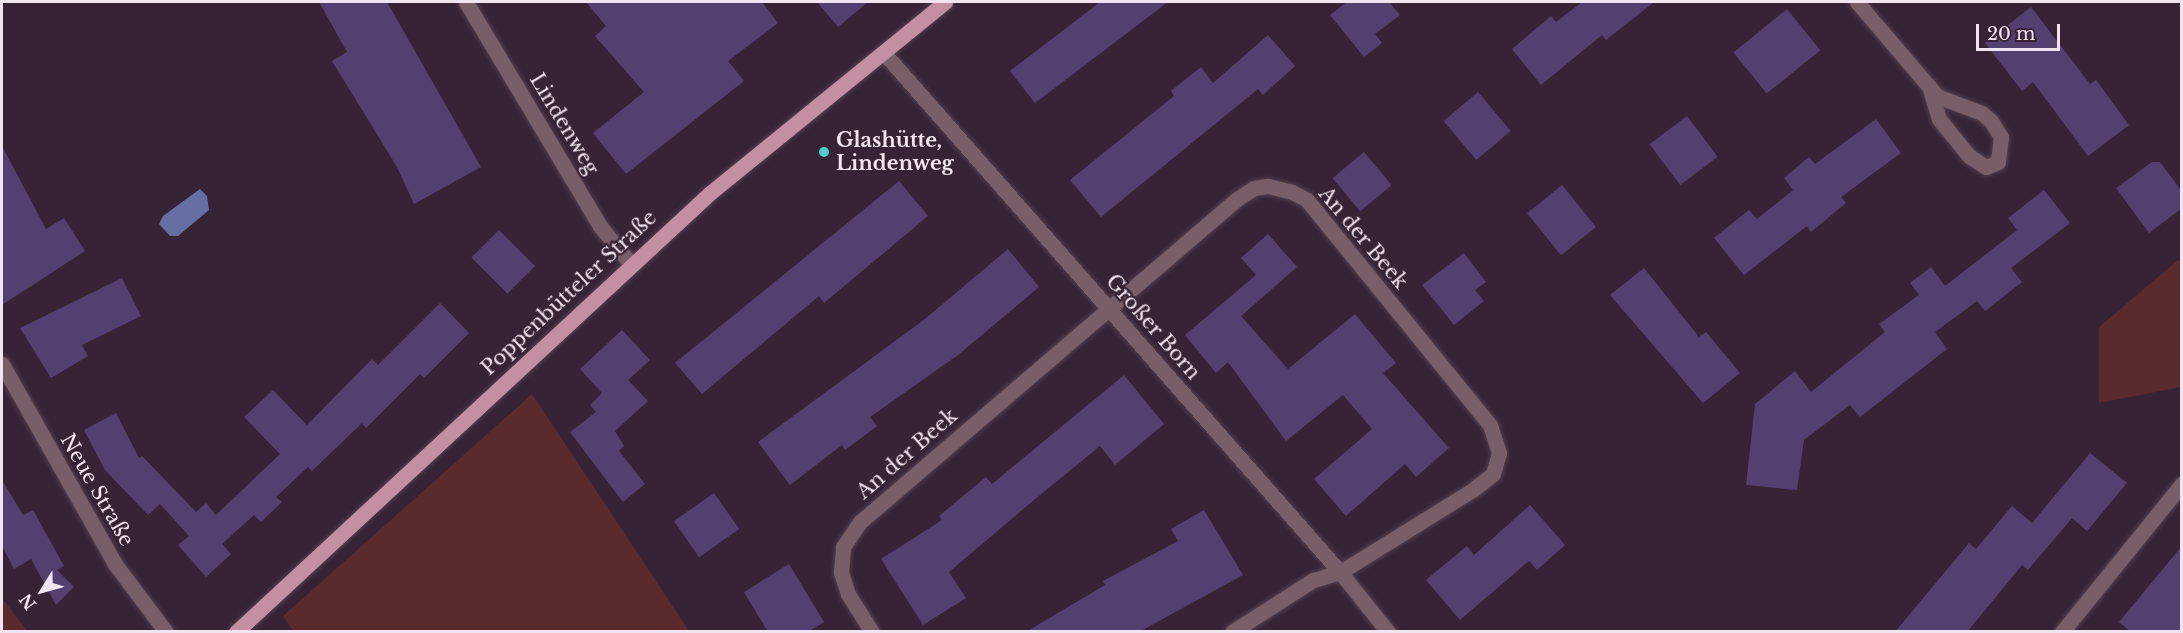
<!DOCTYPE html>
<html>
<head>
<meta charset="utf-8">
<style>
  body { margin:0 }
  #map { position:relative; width:2183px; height:633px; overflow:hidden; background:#372336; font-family:"Libre Baskerville",serif }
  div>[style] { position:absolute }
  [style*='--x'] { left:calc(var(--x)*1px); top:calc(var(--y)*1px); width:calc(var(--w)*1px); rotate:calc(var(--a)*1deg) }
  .green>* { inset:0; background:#5a2a2c }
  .water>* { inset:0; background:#666fa4 }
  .building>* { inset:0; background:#534071; transform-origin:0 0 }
  .roads { filter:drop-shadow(0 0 2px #513e50) drop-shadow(0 0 2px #513e50) }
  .minor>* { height:15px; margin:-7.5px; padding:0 7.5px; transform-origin:7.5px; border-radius:7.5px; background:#785e68 }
  .major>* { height:15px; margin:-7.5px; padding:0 7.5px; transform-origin:7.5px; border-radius:7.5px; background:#c48fa4 }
  .dots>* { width:16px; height:16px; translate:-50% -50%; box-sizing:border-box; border:3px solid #372336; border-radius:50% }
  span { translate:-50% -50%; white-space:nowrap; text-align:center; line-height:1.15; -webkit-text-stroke:4.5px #372336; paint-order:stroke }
  .street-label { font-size:20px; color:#f2e4f1 }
  .poi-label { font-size:20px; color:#f2e4f1; font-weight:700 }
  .left { translate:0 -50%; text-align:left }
  .frame { position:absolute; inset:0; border:3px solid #f2e4f1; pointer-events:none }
  .north { position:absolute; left:12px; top:561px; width:60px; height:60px; -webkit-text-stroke:4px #372336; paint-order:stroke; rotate:233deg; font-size:16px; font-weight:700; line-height:24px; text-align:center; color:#f2e4f1 }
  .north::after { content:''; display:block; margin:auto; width:21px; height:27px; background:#f2e4f1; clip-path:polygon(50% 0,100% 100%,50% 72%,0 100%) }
  .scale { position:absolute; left:1976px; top:24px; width:84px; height:27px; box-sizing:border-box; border:3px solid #f2e4f1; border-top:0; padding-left:8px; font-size:18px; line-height:21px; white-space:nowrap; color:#f2e4f1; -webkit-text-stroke:4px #372336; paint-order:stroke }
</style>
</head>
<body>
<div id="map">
  <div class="green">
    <i style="clip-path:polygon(2178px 260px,2182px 263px,2181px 387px,2099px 403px,2099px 327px)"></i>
    <i style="clip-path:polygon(532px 394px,689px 631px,293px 631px,283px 616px)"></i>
    <i style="clip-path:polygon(2px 598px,27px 631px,2px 631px)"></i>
  </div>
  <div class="water">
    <i style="clip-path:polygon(200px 189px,207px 196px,209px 210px,178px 236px,170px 236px,159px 224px,163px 216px)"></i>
  </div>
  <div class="building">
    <i style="clip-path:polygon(319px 2px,387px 2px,481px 167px,414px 204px,397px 167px,332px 61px,347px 52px)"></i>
    <i style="clip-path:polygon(586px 2px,762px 2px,778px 23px,728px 61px,744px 81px,626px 174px,593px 133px,644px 92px,595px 36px,606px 26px)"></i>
    <i style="clip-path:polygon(817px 2px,868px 2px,838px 27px)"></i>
    <i style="clip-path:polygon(1100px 2px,1168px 2px,1035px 103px,1010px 71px)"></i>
    <i style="clip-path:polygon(1347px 2px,1389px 2px,1400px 15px,1375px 34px,1382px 43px,1364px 57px,1330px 15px)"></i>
    <i style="clip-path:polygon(1582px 2px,1654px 2px,1606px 40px,1602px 35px,1541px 85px,1512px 49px,1551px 16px,1556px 22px)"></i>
    <i style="clip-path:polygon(2031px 7px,2090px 84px,2096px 80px,2129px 125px,2088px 156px,2033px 82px,2022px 91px,1985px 43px)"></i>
    <i style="left:1787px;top:9px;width:53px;height:69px;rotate:51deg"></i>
    <i style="clip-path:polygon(1268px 35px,1295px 66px,1263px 95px,1258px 89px,1101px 217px,1070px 180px,1174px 96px,1171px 91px,1201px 67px,1213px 83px)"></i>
    <i style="left:1478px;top:92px;width:51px;height:45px;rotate:50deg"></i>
    <i style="left:1687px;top:116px;width:51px;height:47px;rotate:53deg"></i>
    <i style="clip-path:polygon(1876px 119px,1901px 153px,1841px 197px,1846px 203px,1811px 232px,1807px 226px,1744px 275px,1714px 238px,1749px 210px,1757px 219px,1793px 190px,1784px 178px,1809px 157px,1815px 164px)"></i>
    <i style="clip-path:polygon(2px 146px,46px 229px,64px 218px,85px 251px,2px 305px)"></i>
    <i style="left:1364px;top:152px;width:43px;height:41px;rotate:50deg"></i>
    <i style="clip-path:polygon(2152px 162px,2160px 162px,2181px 190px,2181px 209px,2149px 233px,2116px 188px)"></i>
    <i style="clip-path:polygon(899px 181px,928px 216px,824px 303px,819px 296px,702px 394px,675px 363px)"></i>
    <i style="left:1562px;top:185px;width:54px;height:45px;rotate:51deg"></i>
    <i style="clip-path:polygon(2044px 190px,2070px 223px,2011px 268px,2022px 282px,1985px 311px,1977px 301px,1935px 332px,1947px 349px,1860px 417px,1850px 405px,1804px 440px,1797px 490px,1746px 485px,1755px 404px,1795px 371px,1811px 392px,1885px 332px,1879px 324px,1919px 295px,1910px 283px,1931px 267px,1945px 286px,2017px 230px,2008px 218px)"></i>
    <i style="left:499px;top:230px;width:51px;height:39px;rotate:45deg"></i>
    <i style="clip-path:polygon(1268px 234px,1297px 267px,1241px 316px,1288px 369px,1355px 314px,1396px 363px,1383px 373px,1449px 448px,1416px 477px,1405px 464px,1346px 516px,1314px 479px,1372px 429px,1343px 395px,1286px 441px,1228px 362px,1216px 373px,1185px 335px,1256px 275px,1241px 258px)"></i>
    <i style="clip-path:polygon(1008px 249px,1039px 287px,958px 355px,870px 417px,877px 426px,845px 450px,842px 445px,790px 485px,758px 442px,925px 319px)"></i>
    <i style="clip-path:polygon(1464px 253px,1486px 282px,1475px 290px,1484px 301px,1454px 325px,1422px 285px)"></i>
    <i style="clip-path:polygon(1644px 268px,1699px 337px,1706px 332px,1740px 373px,1703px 403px,1610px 295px)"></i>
    <i style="clip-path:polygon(122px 278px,141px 316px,82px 345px,88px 356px,51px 378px,20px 328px)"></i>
    <i style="clip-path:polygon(440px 303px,469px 333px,424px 378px,420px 374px,366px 428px,362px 423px,312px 471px,308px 467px,276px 497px,282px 502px,261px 522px,254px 515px,222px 544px,231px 554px,206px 577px,178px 545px,189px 536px,160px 504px,148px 515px,105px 470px,84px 430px,116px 413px,139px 458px,142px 456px,196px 512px,206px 503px,216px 515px,280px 454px,244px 417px,273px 390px,307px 425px,372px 359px,378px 365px)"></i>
    <i style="clip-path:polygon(622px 330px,650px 360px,628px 380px,648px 401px,615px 431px,624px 446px,619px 451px,645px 484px,623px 502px,570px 432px,596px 412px,590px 405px,602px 393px,580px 369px)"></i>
    <i style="clip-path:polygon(1124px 375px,1164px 424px,1115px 465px,1100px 446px,1034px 500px,949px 572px,966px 598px,923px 625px,881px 559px,942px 520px,939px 516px,986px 477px,992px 484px)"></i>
    <i style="clip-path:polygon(2090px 453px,2127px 483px,2087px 531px,2072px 518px,2028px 570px,2022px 565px,1967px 632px,1895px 632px,1969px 543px,1976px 549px,2012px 506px,2032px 523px)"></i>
    <i style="clip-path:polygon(2px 480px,23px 515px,33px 510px,64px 566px,57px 570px,74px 587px,56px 605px,31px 559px,14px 569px,2px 546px)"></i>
    <i style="left:714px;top:493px;width:44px;height:49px;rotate:55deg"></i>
    <i style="clip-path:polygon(1530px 505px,1565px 545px,1537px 570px,1529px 561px,1460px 620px,1426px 580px,1467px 546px,1474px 555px)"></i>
    <i style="clip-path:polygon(1204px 510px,1243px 575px,1139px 632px,1026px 632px,1105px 585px,1103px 581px,1178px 541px,1171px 529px)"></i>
    <i style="clip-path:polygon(2181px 547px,2181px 632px,2131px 632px,2119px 622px)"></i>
    <i style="clip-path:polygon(789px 564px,824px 622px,808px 632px,768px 632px,744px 592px)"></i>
  </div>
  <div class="roads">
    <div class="minor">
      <i style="--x:466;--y:2;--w:261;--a:59.1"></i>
      <i style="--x:600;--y:226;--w:49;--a:50.8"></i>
      <i style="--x:1857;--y:2;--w:123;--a:49.6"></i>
      <i style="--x:1937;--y:96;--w:48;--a:20.7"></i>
      <i style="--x:1982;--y:113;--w:12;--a:42"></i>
      <i style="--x:1991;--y:121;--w:19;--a:58"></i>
      <i style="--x:2001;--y:137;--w:25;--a:97"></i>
      <i style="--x:1998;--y:162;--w:13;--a:157"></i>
      <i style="--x:1986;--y:167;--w:20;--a:-147"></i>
      <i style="--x:1969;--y:156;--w:48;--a:-129"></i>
      <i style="--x:1939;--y:119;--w:34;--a:-107"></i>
      <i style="--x:884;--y:53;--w:691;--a:48.7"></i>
      <i style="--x:1340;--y:572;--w:77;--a:51.3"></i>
      <i style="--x:2;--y:364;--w:230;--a:60.5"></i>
      <i style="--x:115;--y:564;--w:85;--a:53.1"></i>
      <i style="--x:872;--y:632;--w:45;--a:-122.3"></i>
      <i style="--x:848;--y:594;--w:23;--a:-108"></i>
      <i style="--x:841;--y:572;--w:25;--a:-85"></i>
      <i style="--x:843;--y:547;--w:30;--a:-56"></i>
      <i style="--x:860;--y:522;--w:496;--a:-40.6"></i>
      <i style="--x:1237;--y:199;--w:20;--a:-33"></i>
      <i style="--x:1254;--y:188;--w:14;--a:-8"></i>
      <i style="--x:1268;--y:186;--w:25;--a:14"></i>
      <i style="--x:1292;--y:192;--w:17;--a:28"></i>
      <i style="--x:1307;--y:200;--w:290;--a:50.9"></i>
      <i style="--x:1490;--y:425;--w:29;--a:72"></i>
      <i style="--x:1499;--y:453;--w:22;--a:106"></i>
      <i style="--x:1493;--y:474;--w:24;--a:142"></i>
      <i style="--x:1474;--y:489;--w:158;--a:148.2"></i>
      <i style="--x:1340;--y:572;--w:28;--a:163"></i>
      <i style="--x:1313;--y:580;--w:96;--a:147.3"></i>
      <i style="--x:2062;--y:632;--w:191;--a:-51"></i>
    </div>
    <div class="major">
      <i style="--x:236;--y:632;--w:646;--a:-42.8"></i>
      <i style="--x:710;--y:193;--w:303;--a:-39.1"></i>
    </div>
  </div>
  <div class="dots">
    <i style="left:824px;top:152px;background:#52ccd0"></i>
  </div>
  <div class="street-label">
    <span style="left:564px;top:124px;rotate:59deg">Lindenweg</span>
    <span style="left:1363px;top:238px;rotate:50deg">An der Beek</span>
    <span style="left:569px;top:293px;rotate:-43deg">Poppenbütteler Straße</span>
    <span style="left:1153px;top:327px;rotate:49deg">Großer Born</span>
    <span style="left:907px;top:454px;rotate:-41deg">An der Beek</span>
    <span style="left:97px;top:490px;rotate:60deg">Neue Straße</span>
  </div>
  <div class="poi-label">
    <span class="left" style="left:836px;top:152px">Glashütte,<br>Lindenweg</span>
  </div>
  <div class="frame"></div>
  <div class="north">N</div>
  <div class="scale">20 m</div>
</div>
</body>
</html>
